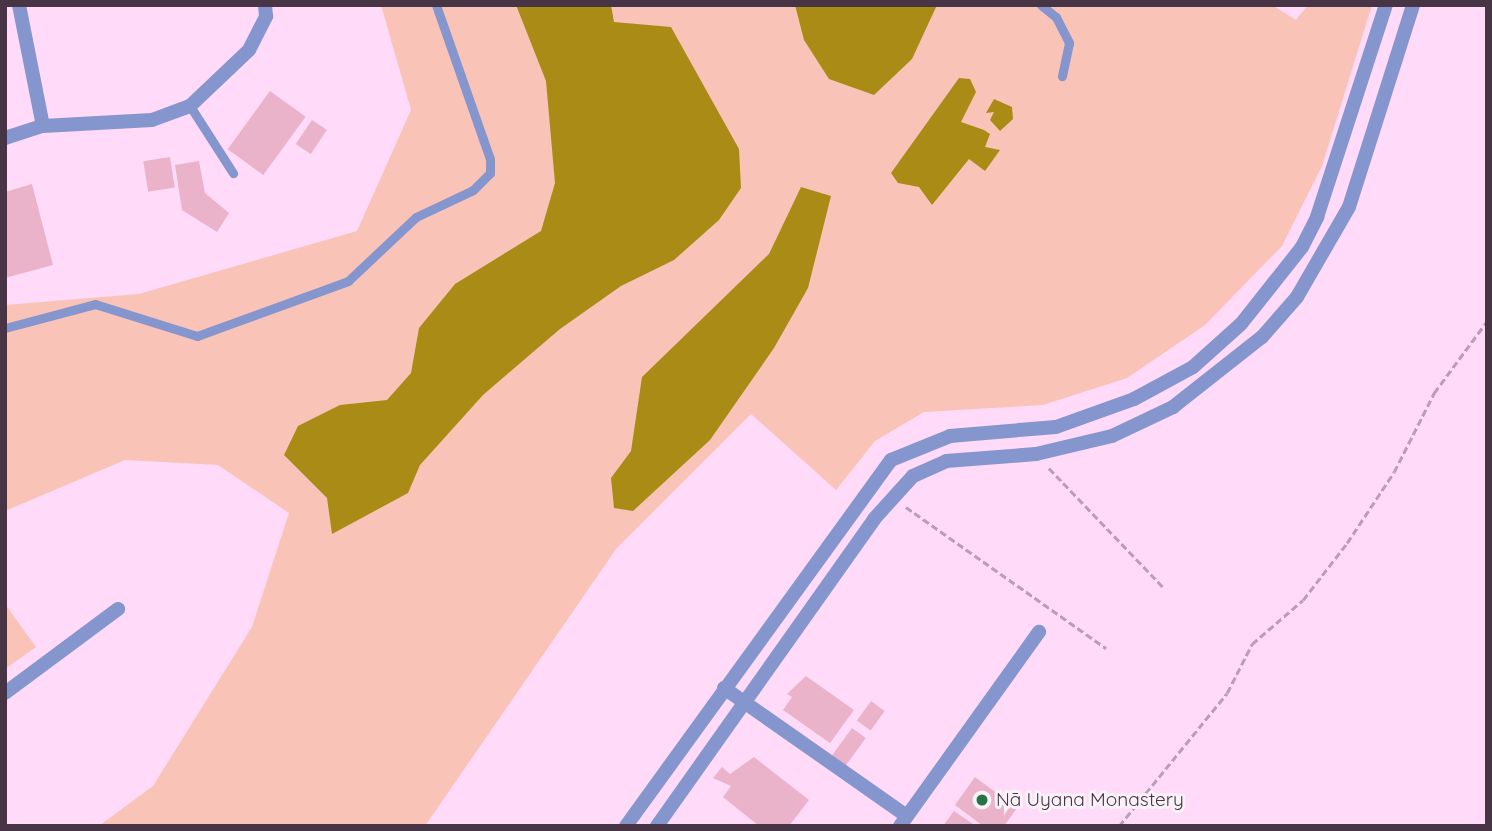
<!DOCTYPE html>
<html>
<head>
<meta charset="utf-8">
<style>
  body { margin:0 }
  #map { position:relative; width:1492px; height:831px; overflow:hidden; background:#ffdaf9; font-family:Quicksand,sans-serif }
  div>[style] { position:absolute }
  [style*='--x'] { left:calc(var(--x)*1px); top:calc(var(--y)*1px); width:calc(var(--w)*1px); rotate:calc(var(--a)*1deg) }
  .green>* { inset:0; background:#fac3b8 }
  .water>* { inset:0; background:#aa8b16 }
  .building>* { inset:0; background:#ebb3ca; transform-origin:0 0 }
  .path>* { height:2.5px; margin-top:-1.25px; transform-origin:0; background:repeating-linear-gradient(90deg,#bb9db7 0 7px,transparent 0 10.5px) }
  .lane>* { height:9px; margin:-4.5px; padding:0 4.5px; transform-origin:4.5px; border-radius:4.5px; background:#8595cd }
  .street>* { height:14px; margin:-7px; padding:0 7px; transform-origin:7px; border-radius:7px; background:#8595cd }
  .dots>* { width:19px; height:19px; translate:-50% -50%; box-sizing:border-box; border:4px solid #faf1f9; border-radius:50% }
  span { translate:-50% -50%; white-space:nowrap; text-align:center; line-height:1.15; -webkit-text-stroke:6px #faf1f9; paint-order:stroke }
  .poi-label { font-size:19px; color:#473545 }
  .left { translate:0 -50%; text-align:left }
  .frame { position:absolute; inset:0; border:7px solid #473545; pointer-events:none }
</style>
</head>
<body>
<div id="map">
  <div class="green">
    <i style="clip-path:polygon(381px 5px,1272px 5px,1296px 20px,1308px 5px,1372px 5px,1322px 166px,1282px 246px,1205px 325px,1127px 378px,1043px 405px,924px 412px,875px 441px,836px 490px,751px 414px,616px 549px,425px 826px,99px 826px,153px 786px,252px 627px,289px 513px,218px 465px,125px 460px,5px 511px,5px 305px,139px 294px,357px 231px,411px 110px)"></i>
    <i style="clip-path:polygon(5px 604px,36px 647px,5px 669px)"></i>
  </div>
  <div class="water">
    <i style="clip-path:polygon(516px 5px,611px 5px,614px 22px,671px 27px,739px 149px,741px 188px,719px 220px,674px 260px,621px 286px,560px 329px,483px 395px,420px 465px,408px 493px,332px 534px,327px 498px,284px 455px,298px 426px,340px 405px,387px 400px,411px 373px,419px 328px,455px 284px,541px 231px,555px 183px,546px 81px)"></i>
    <i style="clip-path:polygon(795px 5px,937px 5px,912px 59px,874px 95px,829px 79px,804px 40px)"></i>
    <i style="clip-path:polygon(959px 78px,970px 79px,976px 92px,961px 122px,984px 130px,990px 134px,985px 147px,1000px 150px,985px 171px,969px 159px,932px 205px,919px 187px,898px 183px,891px 173px)"></i>
    <i style="clip-path:polygon(994px 99px,1012px 107px,1013px 119px,1000px 131px,990px 120px,994px 112px,986px 113px)"></i>
    <i style="clip-path:polygon(801px 187px,831px 196px,808px 288px,774px 348px,710px 440px,633px 511px,614px 508px,611px 478px,631px 451px,642px 377px,769px 254px)"></i>
  </div>
  <div class="building">
    <i style="left:270px;top:91px;width:44px;height:72px;rotate:36deg"></i>
    <i style="left:312px;top:120px;width:18px;height:29px;rotate:34deg"></i>
    <i style="left:170px;top:157px;width:31px;height:27px;rotate:81deg"></i>
    <i style="clip-path:polygon(199px 161px,205px 193px,229px 213px,217px 232px,182px 210px,175px 165px)"></i>
    <i style="clip-path:polygon(32px 184px,53px 265px,5px 278px,5px 192px)"></i>
    <i style="clip-path:polygon(806px 676px,854px 710px,830px 743px,783px 710px,792px 697px,787px 694px)"></i>
    <i style="left:871px;top:701px;width:17px;height:24px;rotate:36deg"></i>
    <i style="left:852px;top:728px;width:17px;height:36px;rotate:36deg"></i>
    <i style="clip-path:polygon(754px 757px,809px 800px,789px 826px,759px 826px,723px 797px,731px 786px,713px 778px,722px 767px,730px 774px)"></i>
    <i style="clip-path:polygon(975px 777px,1017px 808px,1004px 826px,983px 826px,955px 805px)"></i>
    <i style="clip-path:polygon(954px 811px,976px 826px,943px 826px)"></i>
  </div>
  <div class="path">
    <i style="--x:1049;--y:468;--w:165;--a:46.2"></i>
    <i style="--x:906;--y:507;--w:245;--a:35.2"></i>
    <i style="--x:1119;--y:826;--w:171;--a:-50.9"></i>
    <i style="--x:1227;--y:693;--w:55;--a:-63"></i>
    <i style="--x:1252;--y:644;--w:67;--a:-40.8"></i>
    <i style="--x:1303;--y:600;--w:72;--a:-52.3"></i>
    <i style="--x:1347;--y:543;--w:85;--a:-56.5"></i>
    <i style="--x:1394;--y:472;--w:89;--a:-63.1"></i>
    <i style="--x:1434;--y:393;--w:89;--a:-53.6"></i>
  </div>
  <div class="lane">
    <i style="--x:1041;--y:5;--w:19;--a:39"></i>
    <i style="--x:1056;--y:17;--w:29;--a:63"></i>
    <i style="--x:1069;--y:43;--w:34;--a:102"></i>
    <i style="--x:190;--y:106;--w:80;--a:57.3"></i>
    <i style="--x:5;--y:328;--w:93;--a:-14.9"></i>
    <i style="--x:95;--y:304;--w:107;--a:17.4"></i>
    <i style="--x:197;--y:336;--w:161;--a:-20"></i>
    <i style="--x:348;--y:281;--w:93;--a:-43.3"></i>
    <i style="--x:416;--y:217;--w:63;--a:-25.3"></i>
    <i style="--x:473;--y:190;--w:24;--a:-45"></i>
    <i style="--x:490;--y:173;--w:14;--a:-90"></i>
    <i style="--x:490;--y:159;--w:163;--a:-109.3"></i>
  </div>
  <div class="street">
    <i style="--x:19;--y:5;--w:123;--a:78.8"></i>
    <i style="--x:5;--y:138;--w:40;--a:-18"></i>
    <i style="--x:43;--y:126;--w:109;--a:-3.2"></i>
    <i style="--x:152;--y:120;--w:40;--a:-20.2"></i>
    <i style="--x:190;--y:106;--w:81;--a:-43.5"></i>
    <i style="--x:249;--y:50;--w:38;--a:-63"></i>
    <i style="--x:266;--y:16;--w:11;--a:-95"></i>
    <i style="--x:724;--y:688;--w:223;--a:35"></i>
    <i style="--x:5;--y:693;--w:141;--a:-36.6"></i>
    <i style="--x:626;--y:826;--w:452;--a:-54.1"></i>
    <i style="--x:891;--y:460;--w:64;--a:-22.1"></i>
    <i style="--x:950;--y:436;--w:106;--a:-4.9"></i>
    <i style="--x:1056;--y:427;--w:83;--a:-19.7"></i>
    <i style="--x:1134;--y:399;--w:67;--a:-28.5"></i>
    <i style="--x:1193;--y:367;--w:64;--a:-41.9"></i>
    <i style="--x:1241;--y:324;--w:98;--a:-51.6"></i>
    <i style="--x:1302;--y:247;--w:34;--a:-63"></i>
    <i style="--x:1317;--y:217;--w:223;--a:-72"></i>
    <i style="--x:657;--y:826;--w:376;--a:-54.7"></i>
    <i style="--x:874;--y:519;--w:58;--a:-47.8"></i>
    <i style="--x:913;--y:476;--w:36;--a:-24"></i>
    <i style="--x:946;--y:461;--w:90;--a:-4.4"></i>
    <i style="--x:1036;--y:454;--w:78;--a:-13.3"></i>
    <i style="--x:1112;--y:436;--w:68;--a:-25.4"></i>
    <i style="--x:1173;--y:407;--w:113;--a:-38.2"></i>
    <i style="--x:1262;--y:337;--w:53;--a:-48.8"></i>
    <i style="--x:1297;--y:297;--w:104;--a:-60"></i>
    <i style="--x:1349;--y:207;--w:212;--a:-72.4"></i>
    <i style="--x:900;--y:826;--w:239;--a:-54.4"></i>
  </div>
  <div class="dots">
    <i style="left:982px;top:800px;background:#287342"></i>
  </div>
  <div class="poi-label">
    <span class="left" style="left:996px;top:800px">Nā Uyana Monastery</span>
  </div>
  <div class="frame"></div>
</div>
</body>
</html>
